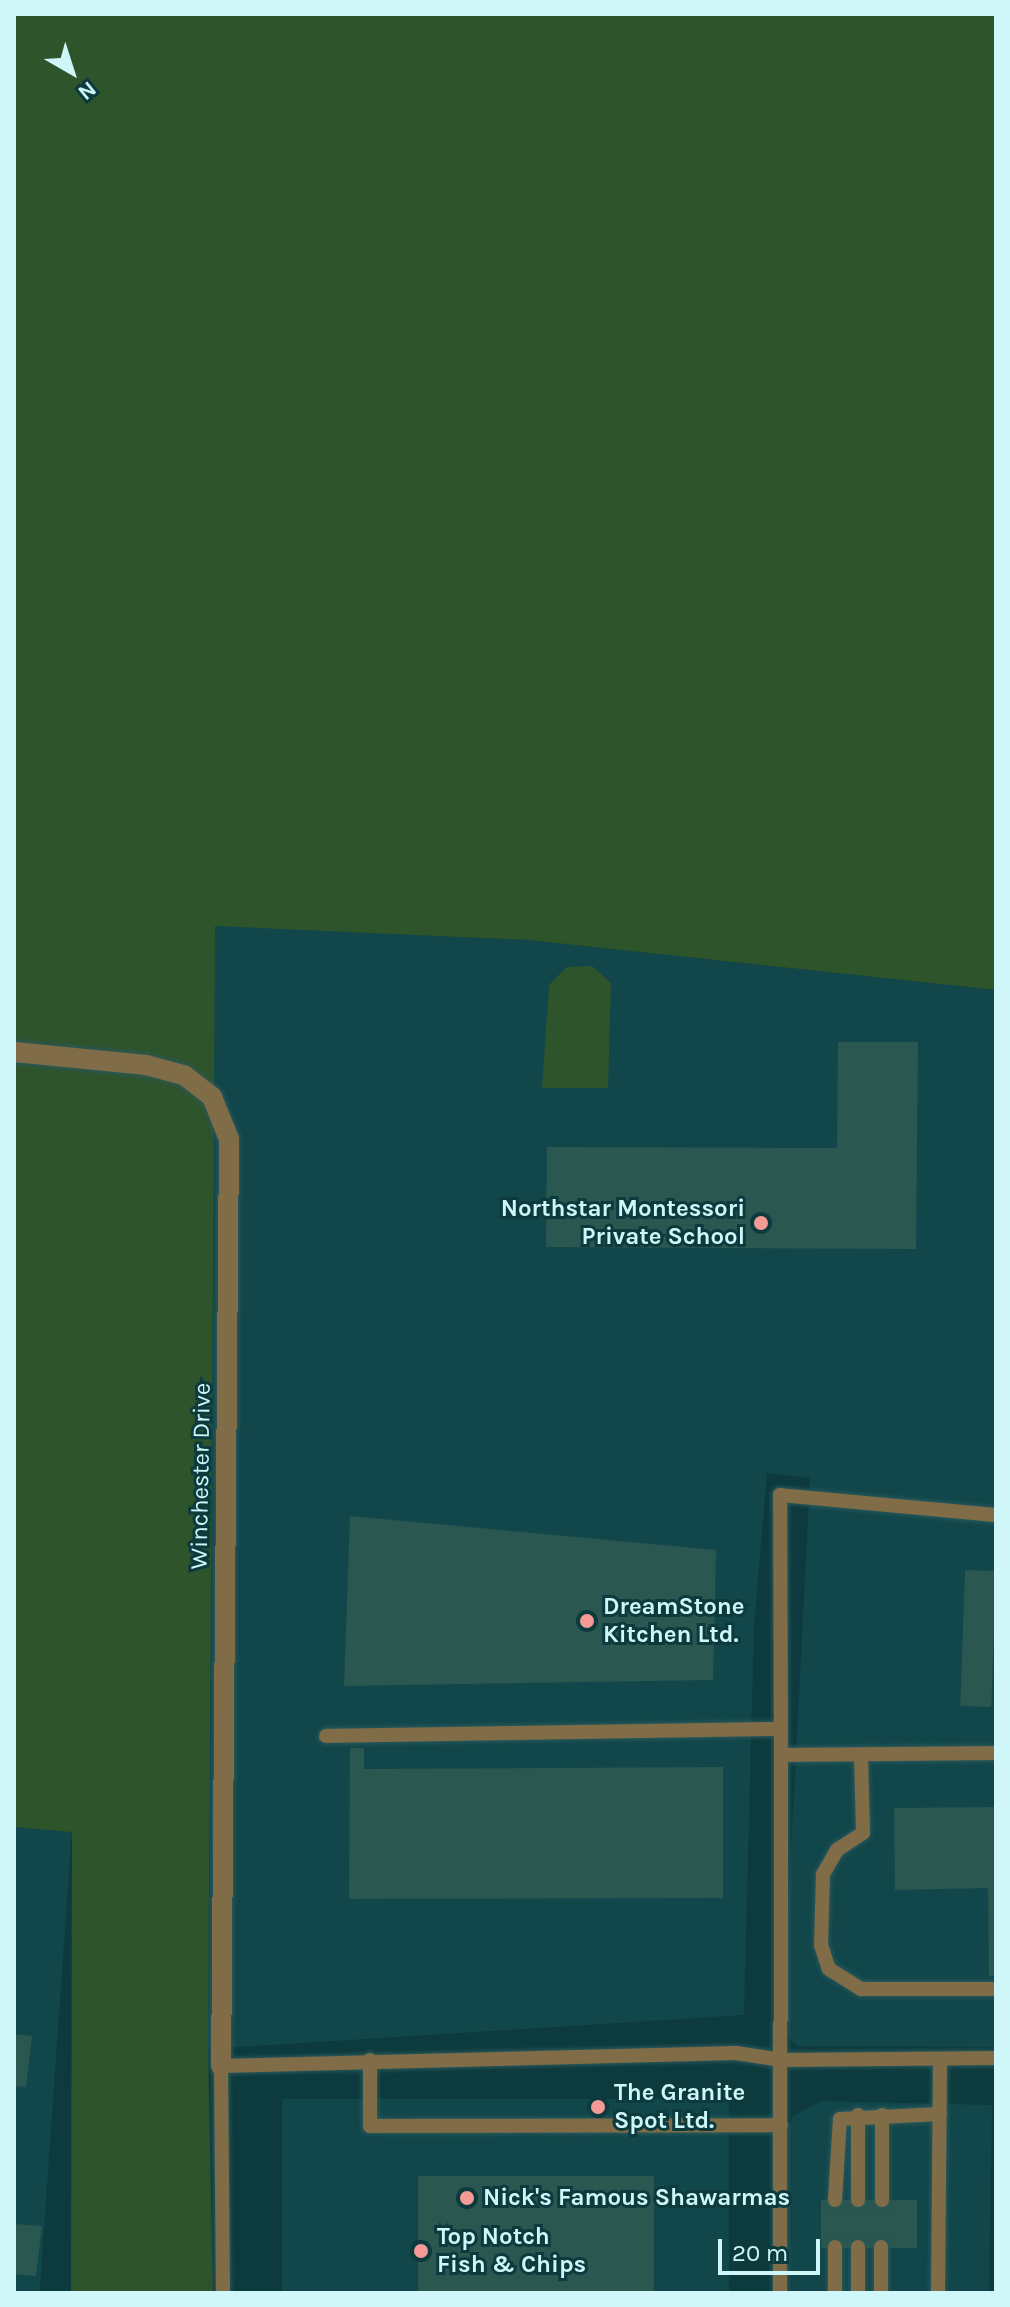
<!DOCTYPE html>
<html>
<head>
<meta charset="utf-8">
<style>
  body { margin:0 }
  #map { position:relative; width:1010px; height:2307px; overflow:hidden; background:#0c3a3d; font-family:Karla,sans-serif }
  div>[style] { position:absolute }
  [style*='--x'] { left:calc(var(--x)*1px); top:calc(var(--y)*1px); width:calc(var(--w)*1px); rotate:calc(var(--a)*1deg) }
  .built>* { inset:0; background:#11474b; transform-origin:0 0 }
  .green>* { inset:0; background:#2e542c }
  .building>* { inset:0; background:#2a5750; transform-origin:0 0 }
  .roads { filter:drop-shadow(0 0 2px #2b585b) drop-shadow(0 0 2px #2b585b) }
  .service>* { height:14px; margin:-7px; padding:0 7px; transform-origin:7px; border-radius:7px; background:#806d48 }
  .minor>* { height:20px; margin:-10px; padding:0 10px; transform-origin:10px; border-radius:10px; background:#806d48 }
  .dots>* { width:22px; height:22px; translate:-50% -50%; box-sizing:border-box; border:4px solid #0c3a3d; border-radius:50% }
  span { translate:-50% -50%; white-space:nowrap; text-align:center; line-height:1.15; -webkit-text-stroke:6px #0c3a3d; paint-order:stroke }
  .poi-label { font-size:24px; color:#cff6f9; font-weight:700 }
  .right { translate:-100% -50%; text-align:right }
  .left { translate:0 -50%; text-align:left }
  .street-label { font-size:24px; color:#cff6f9 }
  .frame { position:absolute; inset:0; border:16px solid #cff6f9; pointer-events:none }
  .north { position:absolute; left:32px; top:32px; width:80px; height:80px; -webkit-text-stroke:6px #0c3a3d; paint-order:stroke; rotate:141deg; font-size:22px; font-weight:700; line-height:32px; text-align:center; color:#cff6f9 }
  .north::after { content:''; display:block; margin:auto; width:28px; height:36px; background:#cff6f9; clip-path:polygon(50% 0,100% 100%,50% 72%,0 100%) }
  .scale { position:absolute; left:718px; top:2239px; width:102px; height:36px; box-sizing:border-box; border:4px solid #cff6f9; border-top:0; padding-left:10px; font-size:24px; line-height:28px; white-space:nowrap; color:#cff6f9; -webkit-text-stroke:6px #0c3a3d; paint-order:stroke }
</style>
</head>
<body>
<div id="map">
  <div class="built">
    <i style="clip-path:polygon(215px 925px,528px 940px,994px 990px,996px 2047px,797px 2046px,782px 2031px,810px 1478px,767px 1473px,754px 1626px,744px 2015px,208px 2049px,199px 1439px)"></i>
    <i style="left:14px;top:1827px;width:58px;height:466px;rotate:4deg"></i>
    <i style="left:282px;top:2099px;width:447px;height:194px"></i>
    <i style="clip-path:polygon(822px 2101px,992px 2105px,989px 2293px,782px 2293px,784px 2143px,793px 2116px)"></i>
  </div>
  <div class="green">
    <i style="clip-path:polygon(14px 14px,996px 14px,996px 990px,528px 940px,215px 926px,208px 2049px,213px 2293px,71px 2293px,72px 1832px,14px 1827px)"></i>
    <i style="clip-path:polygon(592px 966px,611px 983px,608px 1088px,542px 1088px,549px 985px,567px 967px)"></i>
  </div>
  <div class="building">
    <i style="clip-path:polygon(838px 1042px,918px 1042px,916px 1249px,546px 1247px,547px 1147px,837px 1148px)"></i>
    <i style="clip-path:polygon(350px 1516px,716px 1550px,713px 1680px,344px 1686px)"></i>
    <i style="left:965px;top:1570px;width:31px;height:136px;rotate:2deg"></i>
    <i style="clip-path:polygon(350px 1748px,364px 1748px,364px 1769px,723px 1767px,723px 1898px,349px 1899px)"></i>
    <i style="clip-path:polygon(996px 1807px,996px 1976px,989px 1976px,988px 1888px,895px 1890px,894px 1808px)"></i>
    <i style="clip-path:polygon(14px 2034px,32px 2036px,26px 2087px,14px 2086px)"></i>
    <i style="left:654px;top:2176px;width:117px;height:236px;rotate:90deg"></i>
    <i style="left:821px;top:2200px;width:96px;height:48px"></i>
    <i style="clip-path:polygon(14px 2224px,42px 2226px,36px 2276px,14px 2274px)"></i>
  </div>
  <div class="roads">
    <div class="service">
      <i style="--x:326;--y:1736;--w:454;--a:-0.9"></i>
      <i style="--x:781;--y:1755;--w:260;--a:-90.2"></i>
      <i style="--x:780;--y:1495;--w:217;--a:5.3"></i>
      <i style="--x:861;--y:1755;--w:78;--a:88.5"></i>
      <i style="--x:863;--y:1833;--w:31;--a:147"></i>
      <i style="--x:837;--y:1850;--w:28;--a:120"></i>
      <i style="--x:823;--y:1874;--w:71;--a:91.6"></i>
      <i style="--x:821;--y:1945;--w:25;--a:72"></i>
      <i style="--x:829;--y:1969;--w:38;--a:32"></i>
      <i style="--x:861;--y:1989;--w:135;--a:0"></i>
      <i style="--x:370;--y:2060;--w:66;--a:90"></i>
      <i style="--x:370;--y:2126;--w:411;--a:-0.1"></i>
      <i style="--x:858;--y:2115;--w:85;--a:90"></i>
      <i style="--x:835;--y:2200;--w:81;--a:-86.5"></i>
      <i style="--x:840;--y:2119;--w:100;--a:-2.9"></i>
      <i style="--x:882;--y:2200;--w:85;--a:-90"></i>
      <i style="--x:223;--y:2293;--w:227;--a:-90.5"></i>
      <i style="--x:221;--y:2066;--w:515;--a:-1.45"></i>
      <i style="--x:736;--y:2053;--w:46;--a:8.8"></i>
      <i style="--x:781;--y:2060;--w:215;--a:-0.5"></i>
      <i style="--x:780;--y:2293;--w:538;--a:-89.89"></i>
      <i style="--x:781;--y:1755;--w:215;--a:-0.5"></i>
      <i style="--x:835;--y:2293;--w:46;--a:-90"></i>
      <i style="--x:858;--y:2293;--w:46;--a:-90"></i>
      <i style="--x:881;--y:2293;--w:46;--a:-90"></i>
      <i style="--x:938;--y:2293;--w:231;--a:-89.5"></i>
    </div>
    <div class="minor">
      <i style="--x:14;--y:1052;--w:133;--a:5.6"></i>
      <i style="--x:146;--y:1065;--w:39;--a:15"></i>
      <i style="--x:184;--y:1075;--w:36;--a:38"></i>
      <i style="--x:212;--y:1097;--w:45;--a:68"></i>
      <i style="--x:229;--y:1139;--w:927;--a:90.49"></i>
    </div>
  </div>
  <div class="dots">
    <i style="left:761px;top:1223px;background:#f59b97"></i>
    <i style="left:587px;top:1621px;background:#f59b97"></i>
    <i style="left:598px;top:2107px;background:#f59b97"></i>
    <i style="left:467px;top:2198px;background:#f59b97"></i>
    <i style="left:421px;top:2251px;background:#f59b97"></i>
  </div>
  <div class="poi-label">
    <span class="right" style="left:745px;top:1223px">Northstar Montessori<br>Private School</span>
    <span class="left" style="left:603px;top:1621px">DreamStone<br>Kitchen Ltd.</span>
    <span class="left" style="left:614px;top:2107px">The Granite<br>Spot Ltd.</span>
    <span class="left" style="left:483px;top:2198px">Nick's Famous Shawarmas</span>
    <span class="left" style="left:437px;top:2251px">Top Notch<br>Fish &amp; Chips</span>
  </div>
  <div class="street-label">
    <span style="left:201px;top:1476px;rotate:-89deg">Winchester Drive</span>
  </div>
  <div class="frame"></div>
  <div class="north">N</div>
  <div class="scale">20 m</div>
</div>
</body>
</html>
